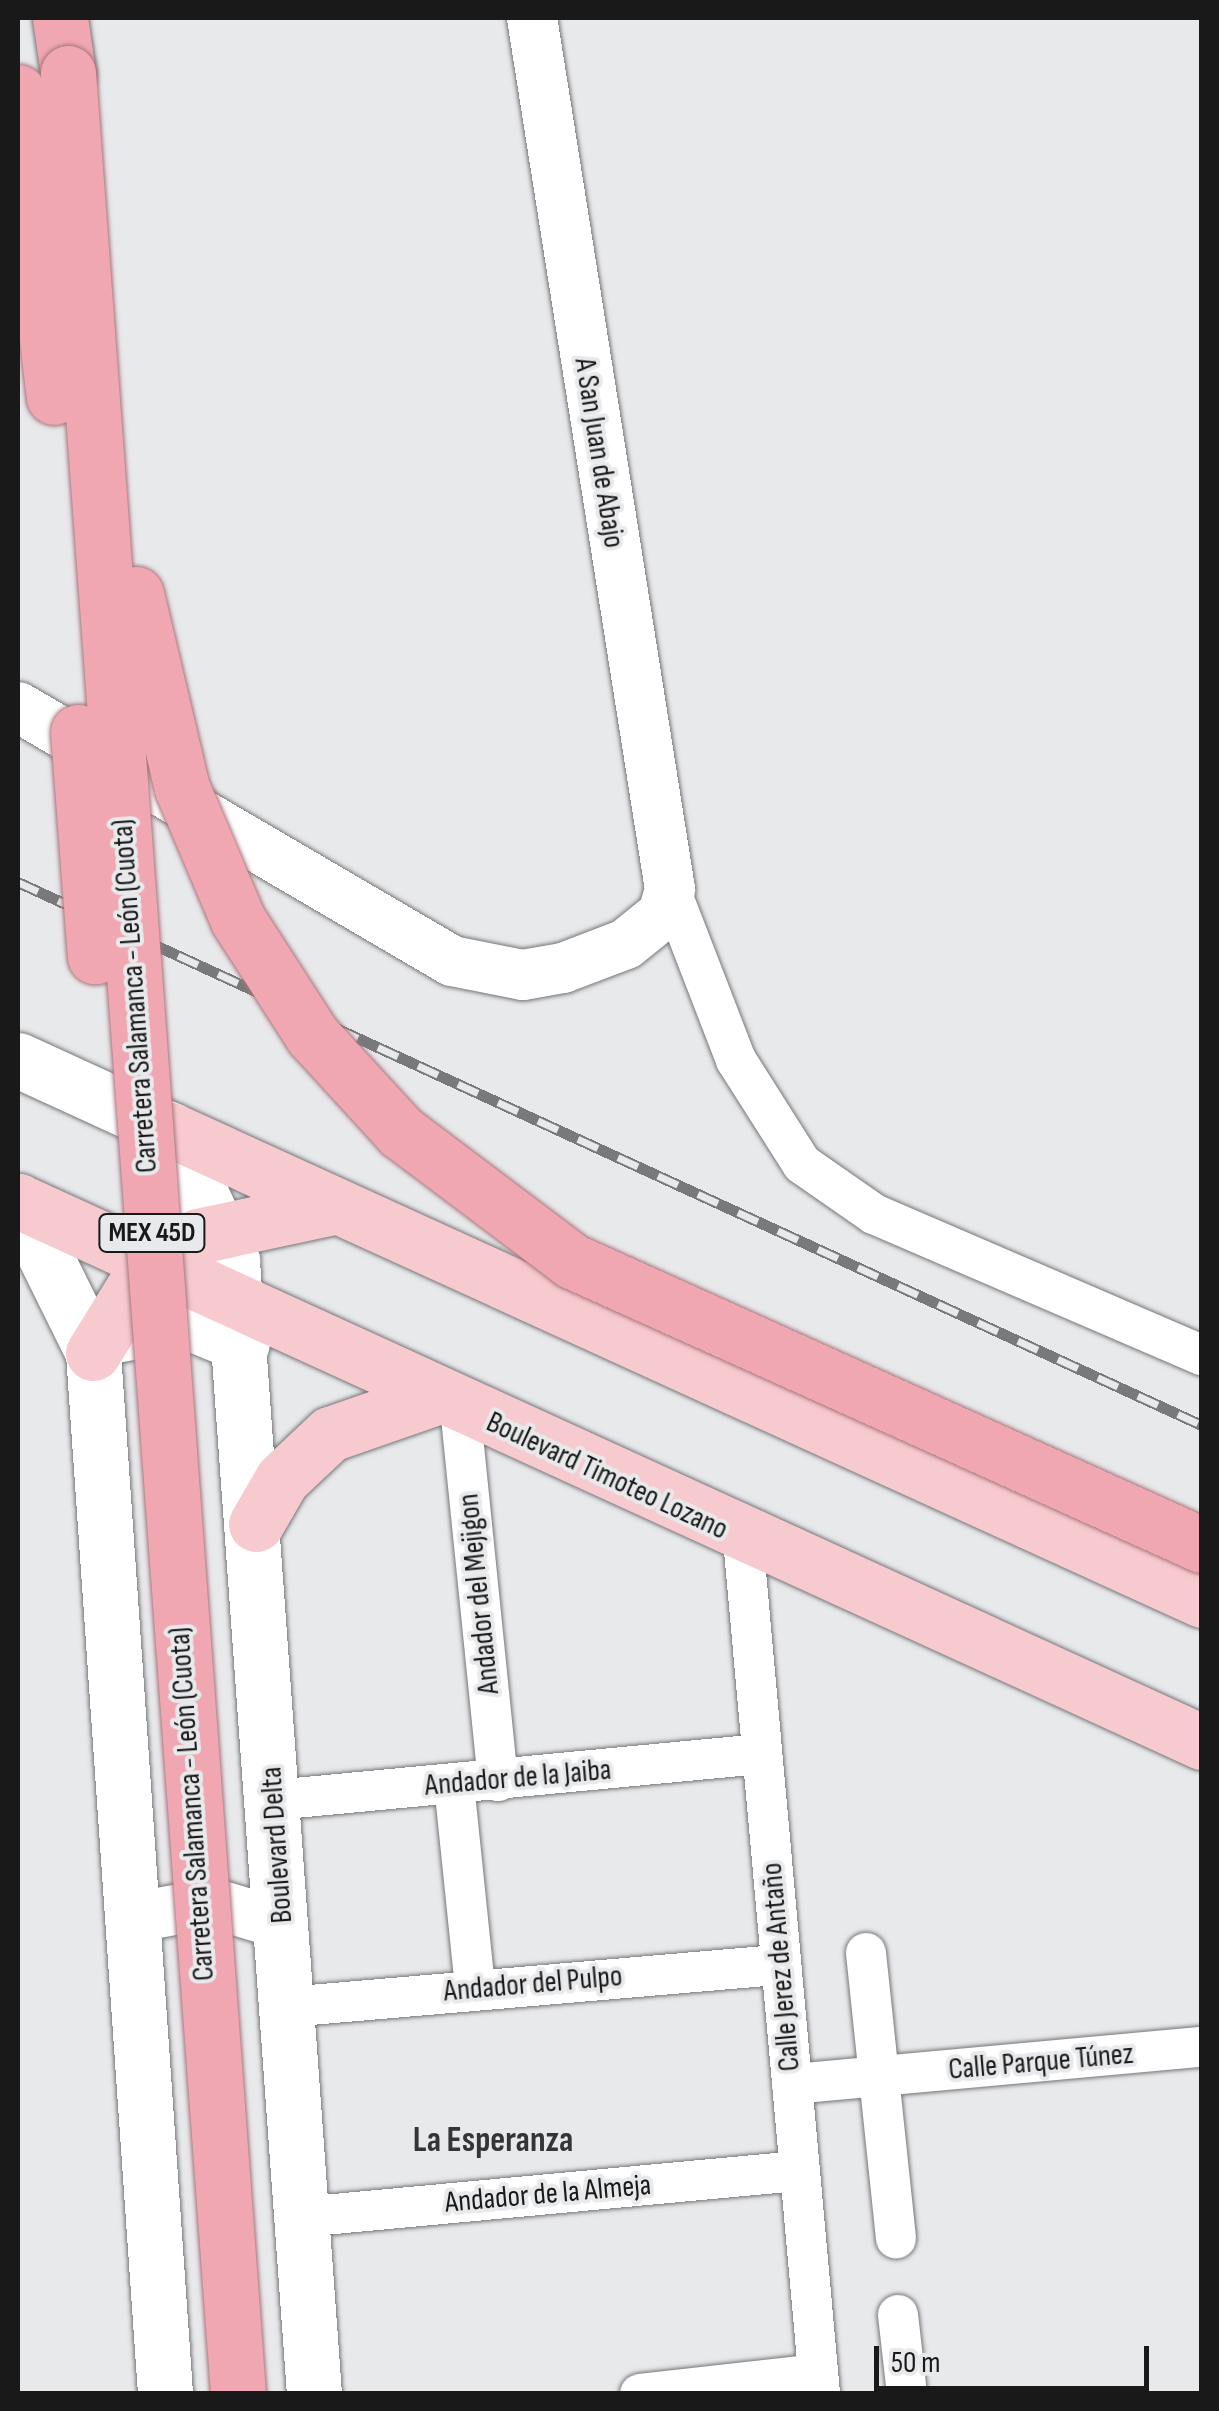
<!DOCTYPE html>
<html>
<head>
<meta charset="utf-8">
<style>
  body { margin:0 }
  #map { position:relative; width:1219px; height:2411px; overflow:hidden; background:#e8e9eb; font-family:"Sofia Sans Condensed",sans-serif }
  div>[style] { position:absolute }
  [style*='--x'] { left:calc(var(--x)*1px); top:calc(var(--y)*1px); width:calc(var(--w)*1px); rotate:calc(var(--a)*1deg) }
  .roads { filter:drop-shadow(0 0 2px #767679) drop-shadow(0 0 2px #767679) }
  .minor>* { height:40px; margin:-20px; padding:0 20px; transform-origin:20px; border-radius:20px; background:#fff }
  .tertiary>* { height:50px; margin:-25px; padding:0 25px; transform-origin:25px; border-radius:25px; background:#fff }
  .secondary>* { height:55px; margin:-27.5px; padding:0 27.5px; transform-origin:27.5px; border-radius:27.5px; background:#fff }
  .primary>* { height:55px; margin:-27.5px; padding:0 27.5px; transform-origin:27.5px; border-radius:27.5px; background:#f7cad0 }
  .motorway>* { height:55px; margin:-27.5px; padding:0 27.5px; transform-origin:27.5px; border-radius:27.5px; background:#f1a7b1 }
  .rail>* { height:11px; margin-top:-5.5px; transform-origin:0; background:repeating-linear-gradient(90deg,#e8e9eb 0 22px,#78797a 0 44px); box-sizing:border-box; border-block:2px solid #78797a }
  .bridges { filter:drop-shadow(0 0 2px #a5757c) drop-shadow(0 0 2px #a5757c) }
  .motorway-bridge>* { height:55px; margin:-27.5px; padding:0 27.5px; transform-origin:27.5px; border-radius:27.5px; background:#f1a7b1 }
  span { translate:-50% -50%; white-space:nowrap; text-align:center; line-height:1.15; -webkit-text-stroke:8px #e8e9eb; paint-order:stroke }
  .shield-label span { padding:2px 8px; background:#e8e9eb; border:2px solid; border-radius:8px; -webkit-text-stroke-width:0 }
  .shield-label { font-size:28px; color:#19191a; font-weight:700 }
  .street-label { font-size:30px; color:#19191a }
  .quarter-label { font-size:35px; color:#353537; font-weight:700 }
  .frame { position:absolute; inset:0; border:20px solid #19191a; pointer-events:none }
  .scale { position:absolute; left:874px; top:2346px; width:275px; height:45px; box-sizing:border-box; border:5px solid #19191a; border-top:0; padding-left:12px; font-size:30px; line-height:35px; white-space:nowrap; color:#19191a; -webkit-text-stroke:8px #e8e9eb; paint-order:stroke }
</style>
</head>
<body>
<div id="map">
  <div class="roads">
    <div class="minor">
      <i style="--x:670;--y:889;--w:183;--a:68.9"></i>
      <i style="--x:736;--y:1060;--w:123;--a:57.6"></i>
      <i style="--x:802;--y:1164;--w:88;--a:34.8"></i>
      <i style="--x:874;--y:1214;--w:357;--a:23.3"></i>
      <i style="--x:460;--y:1407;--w:376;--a:84.2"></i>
      <i style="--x:743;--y:1539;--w:858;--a:84.85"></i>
      <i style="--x:454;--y:1784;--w:205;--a:84.1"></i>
      <i style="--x:274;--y:1800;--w:490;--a:-5.4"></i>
      <i style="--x:866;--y:1953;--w:287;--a:84"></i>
      <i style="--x:287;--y:2007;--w:495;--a:-4.9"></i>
      <i style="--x:792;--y:2084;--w:412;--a:-5.2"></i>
      <i style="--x:302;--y:2217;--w:494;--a:-5.3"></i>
      <i style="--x:898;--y:2315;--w:80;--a:83.5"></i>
      <i style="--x:640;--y:2394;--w:178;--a:-6.4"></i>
    </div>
    <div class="tertiary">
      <i style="--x:18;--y:707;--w:503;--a:30.34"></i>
      <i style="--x:452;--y:961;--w:72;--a:11.2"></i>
      <i style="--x:523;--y:975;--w:41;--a:-9.9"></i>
      <i style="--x:563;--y:968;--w:67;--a:-20.9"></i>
      <i style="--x:626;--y:944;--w:48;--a:-39"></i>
      <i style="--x:663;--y:914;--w:26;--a:-74"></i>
      <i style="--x:670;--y:889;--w:882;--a:-99"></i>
      <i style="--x:131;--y:1918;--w:82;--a:-10.5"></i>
      <i style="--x:212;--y:1903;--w:73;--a:16.7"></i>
    </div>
    <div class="secondary">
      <i style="--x:18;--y:1060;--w:168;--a:24.6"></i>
      <i style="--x:171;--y:1130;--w:145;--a:65"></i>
      <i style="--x:232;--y:1261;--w:1136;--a:85.86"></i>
      <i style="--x:18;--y:1201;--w:169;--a:63.7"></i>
      <i style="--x:93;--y:1353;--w:1043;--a:86.04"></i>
      <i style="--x:115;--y:1335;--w:74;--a:-10.1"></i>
      <i style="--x:188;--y:1322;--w:58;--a:22.2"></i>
    </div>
    <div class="primary">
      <i style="--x:171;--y:1130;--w:1133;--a:24.51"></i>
      <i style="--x:18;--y:1201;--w:1302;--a:24.56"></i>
      <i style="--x:93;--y:1353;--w:86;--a:-58.3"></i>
      <i style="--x:138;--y:1280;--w:74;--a:-36.3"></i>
      <i style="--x:198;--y:1236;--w:134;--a:-12.1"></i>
      <i style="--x:256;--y:1524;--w:52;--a:-60"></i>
      <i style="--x:282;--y:1479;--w:66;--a:-43.2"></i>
      <i style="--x:330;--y:1434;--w:115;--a:-19.2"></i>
    </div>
    <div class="motorway">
      <i style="--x:60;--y:18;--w:56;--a:81.7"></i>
    </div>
  </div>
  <div class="rail">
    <i style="--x:18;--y:882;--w:1303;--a:24.64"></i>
  </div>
  <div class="bridges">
    <div class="motorway-bridge">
      <i style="--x:68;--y:73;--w:2327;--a:85.81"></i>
      <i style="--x:18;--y:92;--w:307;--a:83.3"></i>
      <i style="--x:136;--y:594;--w:199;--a:76.7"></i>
      <i style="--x:182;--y:788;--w:143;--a:67"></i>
      <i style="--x:238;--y:920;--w:137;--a:57.2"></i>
      <i style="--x:312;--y:1035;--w:132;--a:47.5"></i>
      <i style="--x:401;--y:1132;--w:214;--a:37"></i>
      <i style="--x:572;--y:1261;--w:691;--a:24.27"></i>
      <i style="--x:78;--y:732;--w:225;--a:85.7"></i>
    </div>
  </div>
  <div class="shield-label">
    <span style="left:152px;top:1233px">MEX 45D</span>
  </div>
  <div class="street-label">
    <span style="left:599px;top:453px;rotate:81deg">A San Juan de Abajo</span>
    <span style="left:135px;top:996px;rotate:-94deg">Carretera Salamanca - León (Cuota)</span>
    <span style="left:607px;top:1476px;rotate:25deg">Boulevard Timoteo Lozano</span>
    <span style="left:479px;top:1594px;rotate:-96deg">Andador del Mejigon</span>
    <span style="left:518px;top:1778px;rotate:-5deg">Andador de la Jaiba</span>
    <span style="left:192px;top:1804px;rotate:-94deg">Carretera Salamanca - León (Cuota)</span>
    <span style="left:277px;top:1845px;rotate:-94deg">Boulevard Delta</span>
    <span style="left:781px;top:1967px;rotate:-95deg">Calle Jerez de Antaño</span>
    <span style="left:533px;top:1984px;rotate:-5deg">Andador del Pulpo</span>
    <span style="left:1041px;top:2062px;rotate:-5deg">Calle Parque Túnez</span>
    <span style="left:548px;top:2194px;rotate:-5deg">Andador de la Almeja</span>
  </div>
  <div class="quarter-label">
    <span style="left:493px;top:2141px">La Esperanza</span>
  </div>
  <div class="frame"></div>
  <div class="scale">50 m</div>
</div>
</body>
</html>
